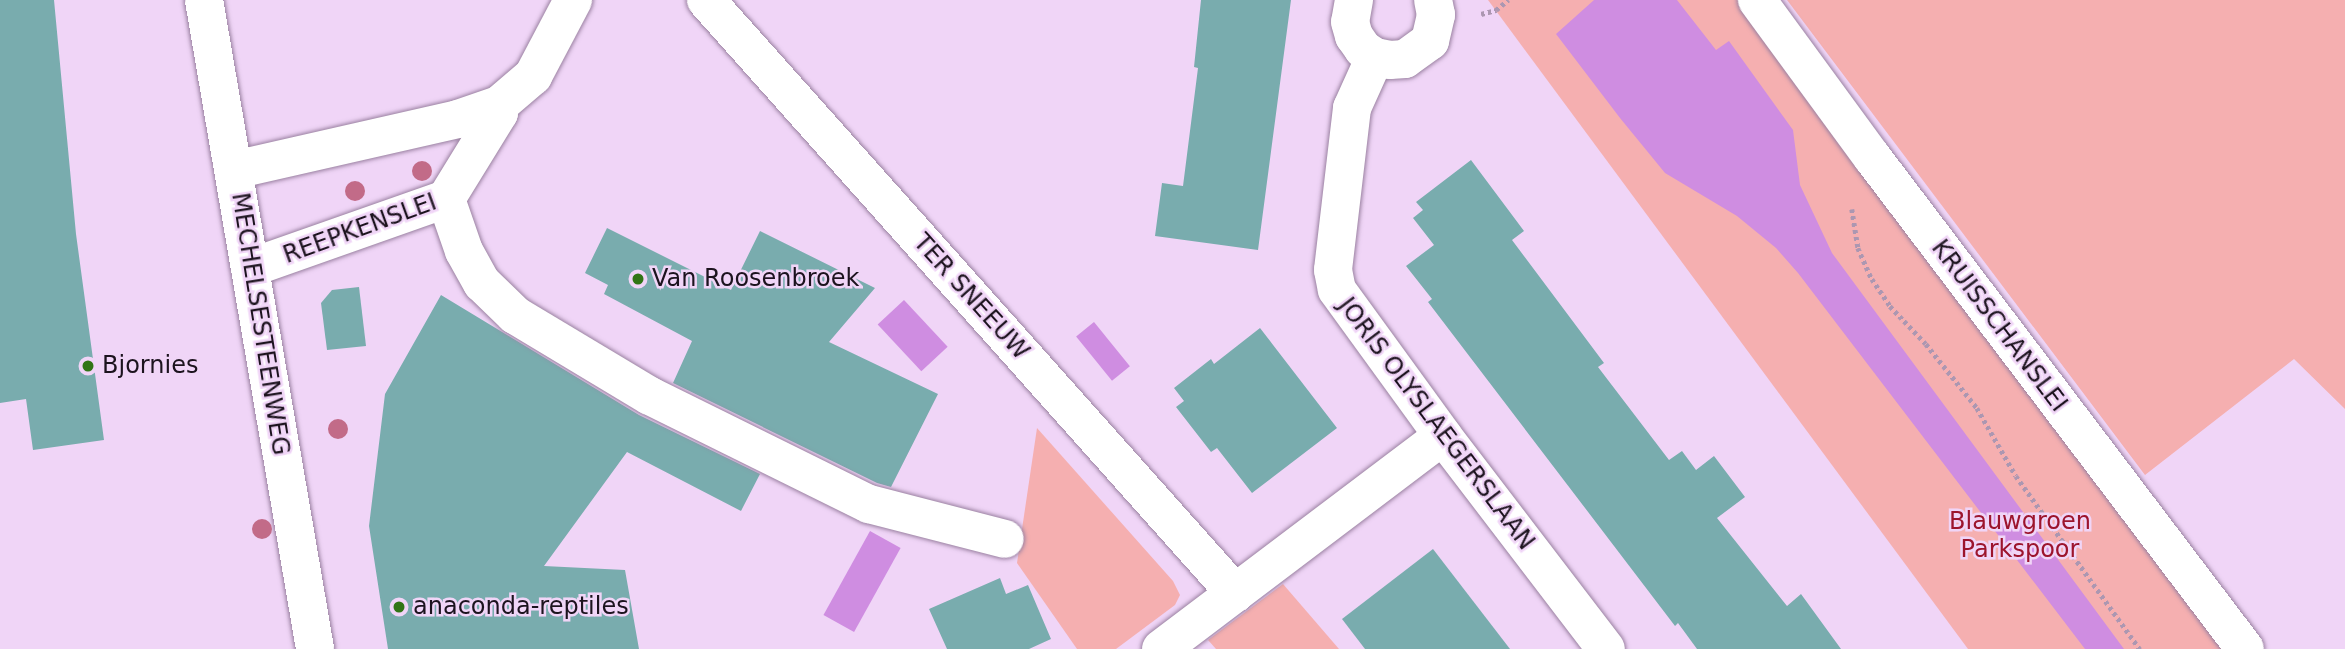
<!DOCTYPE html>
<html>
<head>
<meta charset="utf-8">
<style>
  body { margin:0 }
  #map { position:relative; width:2345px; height:649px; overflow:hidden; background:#f0d5f7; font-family:"DejaVu Sans",sans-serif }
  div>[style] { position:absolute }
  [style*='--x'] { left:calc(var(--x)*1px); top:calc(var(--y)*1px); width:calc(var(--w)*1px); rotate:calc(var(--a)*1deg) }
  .green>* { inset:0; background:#f5afb0 }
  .water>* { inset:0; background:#cf8de1; transform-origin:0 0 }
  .building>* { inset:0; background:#79acae }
  .path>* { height:4.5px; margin-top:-2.25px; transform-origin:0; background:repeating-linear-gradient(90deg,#ac97b1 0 3.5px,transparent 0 7px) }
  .roads { filter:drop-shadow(0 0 2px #9a81a1) drop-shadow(0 0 2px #9a81a1) }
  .minor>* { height:38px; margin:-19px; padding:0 19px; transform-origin:19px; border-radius:19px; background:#fff }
  .trees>* { width:20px; height:20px; margin:-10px; border-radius:50%; background:#c26b88 }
  .dots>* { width:19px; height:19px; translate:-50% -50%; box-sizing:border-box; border:4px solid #f0d5f7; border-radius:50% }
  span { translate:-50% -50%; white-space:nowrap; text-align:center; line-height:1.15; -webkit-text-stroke:5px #f0d5f7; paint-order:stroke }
  .street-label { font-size:24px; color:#1c131e }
  .poi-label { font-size:24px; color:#1c131e }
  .left { translate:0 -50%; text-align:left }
  .park-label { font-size:24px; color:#9c142d }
</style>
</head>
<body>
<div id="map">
  <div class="green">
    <i style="clip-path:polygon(1488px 0,1757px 0,2242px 649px,1968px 649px)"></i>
    <i style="clip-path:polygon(1787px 0,2345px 0,2345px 409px,2294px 359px,2145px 475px)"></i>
    <i style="clip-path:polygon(1037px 428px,1173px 581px,1180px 595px,1175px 605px,1116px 649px,1077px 649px,1017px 563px)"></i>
    <i style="clip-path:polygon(1283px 584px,1339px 649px,1216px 649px,1208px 640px)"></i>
  </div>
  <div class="water">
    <i style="clip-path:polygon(1594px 0,1677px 0,1716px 50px,1729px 41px,1793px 130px,1800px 185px,1832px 253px,2124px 649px,2085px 649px,1798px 273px,1776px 248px,1737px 216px,1665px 173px,1620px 118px,1556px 34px)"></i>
    <i style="left:904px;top:300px;width:64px;height:36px;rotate:47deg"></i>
    <i style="left:1094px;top:322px;width:57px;height:23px;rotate:51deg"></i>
    <i style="left:870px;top:531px;width:35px;height:96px;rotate:29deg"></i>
  </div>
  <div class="building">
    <i style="clip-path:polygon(0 0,54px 0,76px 234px,104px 440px,33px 450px,26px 399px,0 403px)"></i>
    <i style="clip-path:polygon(1201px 0,1291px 0,1258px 250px,1155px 236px,1162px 183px,1183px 186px,1198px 68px,1194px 67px)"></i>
    <i style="clip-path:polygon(1471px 160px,1524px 231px,1512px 240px,1604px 363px,1598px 367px,1669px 460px,1682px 451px,1696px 470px,1714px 456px,1745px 497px,1717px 518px,1787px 606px,1801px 594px,1841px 649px,1697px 649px,1678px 623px,1675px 626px,1428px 302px,1432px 299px,1406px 266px,1434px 245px,1413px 218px,1423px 210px,1416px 202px)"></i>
    <i style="clip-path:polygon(607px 228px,731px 290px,760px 231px,875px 288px,829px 342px,938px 394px,891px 487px,877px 483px,673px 383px,692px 341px,604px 294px,608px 285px,585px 273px)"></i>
    <i style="clip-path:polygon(359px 287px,366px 346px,327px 350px,321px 303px,332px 290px)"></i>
    <i style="clip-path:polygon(441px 295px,639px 415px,760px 474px,741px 511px,627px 452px,544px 566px,625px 570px,639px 649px,388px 649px,369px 526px,385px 394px)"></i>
    <i style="clip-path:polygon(1260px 328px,1337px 428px,1252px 493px,1217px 448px,1211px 452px,1176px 407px,1184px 401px,1174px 388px,1211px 359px,1214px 364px)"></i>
    <i style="clip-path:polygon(1433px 549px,1510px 649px,1365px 649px,1342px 619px)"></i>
    <i style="clip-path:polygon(1000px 578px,1006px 594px,1028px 585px,1051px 639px,1029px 649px,947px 649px,929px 609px)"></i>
  </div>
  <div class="path">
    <i style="--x:1481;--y:14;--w:16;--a:-15"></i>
    <i style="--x:1496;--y:10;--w:16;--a:-40"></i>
    <i style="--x:1852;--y:209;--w:39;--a:81"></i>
    <i style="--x:1858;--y:248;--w:34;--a:66"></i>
    <i style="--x:1872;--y:279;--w:32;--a:56"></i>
    <i style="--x:1890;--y:306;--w:52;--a:46.5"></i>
    <i style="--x:1926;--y:344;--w:82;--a:51.4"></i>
    <i style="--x:1977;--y:408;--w:78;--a:60.2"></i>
    <i style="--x:2016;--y:476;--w:213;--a:54.4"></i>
  </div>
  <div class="roads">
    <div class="minor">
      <i style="--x:204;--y:0;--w:658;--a:80.29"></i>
      <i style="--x:706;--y:0;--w:795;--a:48.26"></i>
      <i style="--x:1354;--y:0;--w:22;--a:100"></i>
      <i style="--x:1350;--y:22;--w:15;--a:74"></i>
      <i style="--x:1354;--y:36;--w:16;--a:55"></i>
      <i style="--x:1363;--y:49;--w:14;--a:34"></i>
      <i style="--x:1375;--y:57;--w:15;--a:11"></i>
      <i style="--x:1390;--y:60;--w:15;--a:-4"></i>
      <i style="--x:1405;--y:59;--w:31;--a:-36"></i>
      <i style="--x:1430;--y:41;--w:27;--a:-77"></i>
      <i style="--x:1436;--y:15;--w:15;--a:-101"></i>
      <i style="--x:1757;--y:0;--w:195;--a:53.8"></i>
      <i style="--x:1872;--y:157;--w:617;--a:52.83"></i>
      <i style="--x:1375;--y:57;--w:56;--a:114.3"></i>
      <i style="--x:1352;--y:108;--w:163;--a:96.7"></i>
      <i style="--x:1333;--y:270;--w:20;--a:79"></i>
      <i style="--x:1337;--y:290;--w:180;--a:54"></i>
      <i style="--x:1443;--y:436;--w:268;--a:52.6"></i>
      <i style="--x:234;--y:170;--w:230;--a:-12.8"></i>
      <i style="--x:458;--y:119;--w:43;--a:-18.9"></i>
      <i style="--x:499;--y:105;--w:45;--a:-40.5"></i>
      <i style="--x:533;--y:76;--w:86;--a:-62.2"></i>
      <i style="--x:446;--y:199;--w:55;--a:70.9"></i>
      <i style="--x:464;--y:251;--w:37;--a:61"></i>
      <i style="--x:482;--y:283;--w:46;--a:44.1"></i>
      <i style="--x:515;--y:315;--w:157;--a:31"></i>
      <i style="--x:650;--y:396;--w:244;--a:26.3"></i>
      <i style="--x:869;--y:504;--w:140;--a:14.4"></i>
      <i style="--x:250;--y:268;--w:208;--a:-19.4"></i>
      <i style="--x:446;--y:199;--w:101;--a:-58.4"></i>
      <i style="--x:499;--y:113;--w:8;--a:-90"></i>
      <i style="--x:1161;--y:649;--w:353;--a:-37.1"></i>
    </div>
  </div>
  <div class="trees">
    <i style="left:422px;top:171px"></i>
    <i style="left:355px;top:191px"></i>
    <i style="left:338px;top:429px"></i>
    <i style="left:262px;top:529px"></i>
  </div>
  <div class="dots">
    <i style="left:638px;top:279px;background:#317516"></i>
    <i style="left:88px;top:366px;background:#317516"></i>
    <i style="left:399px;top:607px;background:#317516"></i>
  </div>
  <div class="street-label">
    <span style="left:360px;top:229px;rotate:-20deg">REEPKENSLEI</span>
    <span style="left:971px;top:297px;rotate:48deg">TER SNEEUW</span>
    <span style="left:260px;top:324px;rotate:81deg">MECHELSESTEENWEG</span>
    <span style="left:1999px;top:326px;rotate:53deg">KRUISSCHANSLEI</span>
    <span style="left:1436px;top:424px;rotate:53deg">JORIS OLYSLAEGERSLAAN</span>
  </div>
  <div class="poi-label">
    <span class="left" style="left:652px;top:279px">Van Roosenbroek</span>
    <span class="left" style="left:102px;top:366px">Bjornies</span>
    <span class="left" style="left:413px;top:607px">anaconda-reptiles</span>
  </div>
  <div class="park-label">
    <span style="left:2020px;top:536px">Blauwgroen<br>Parkspoor</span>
  </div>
</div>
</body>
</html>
